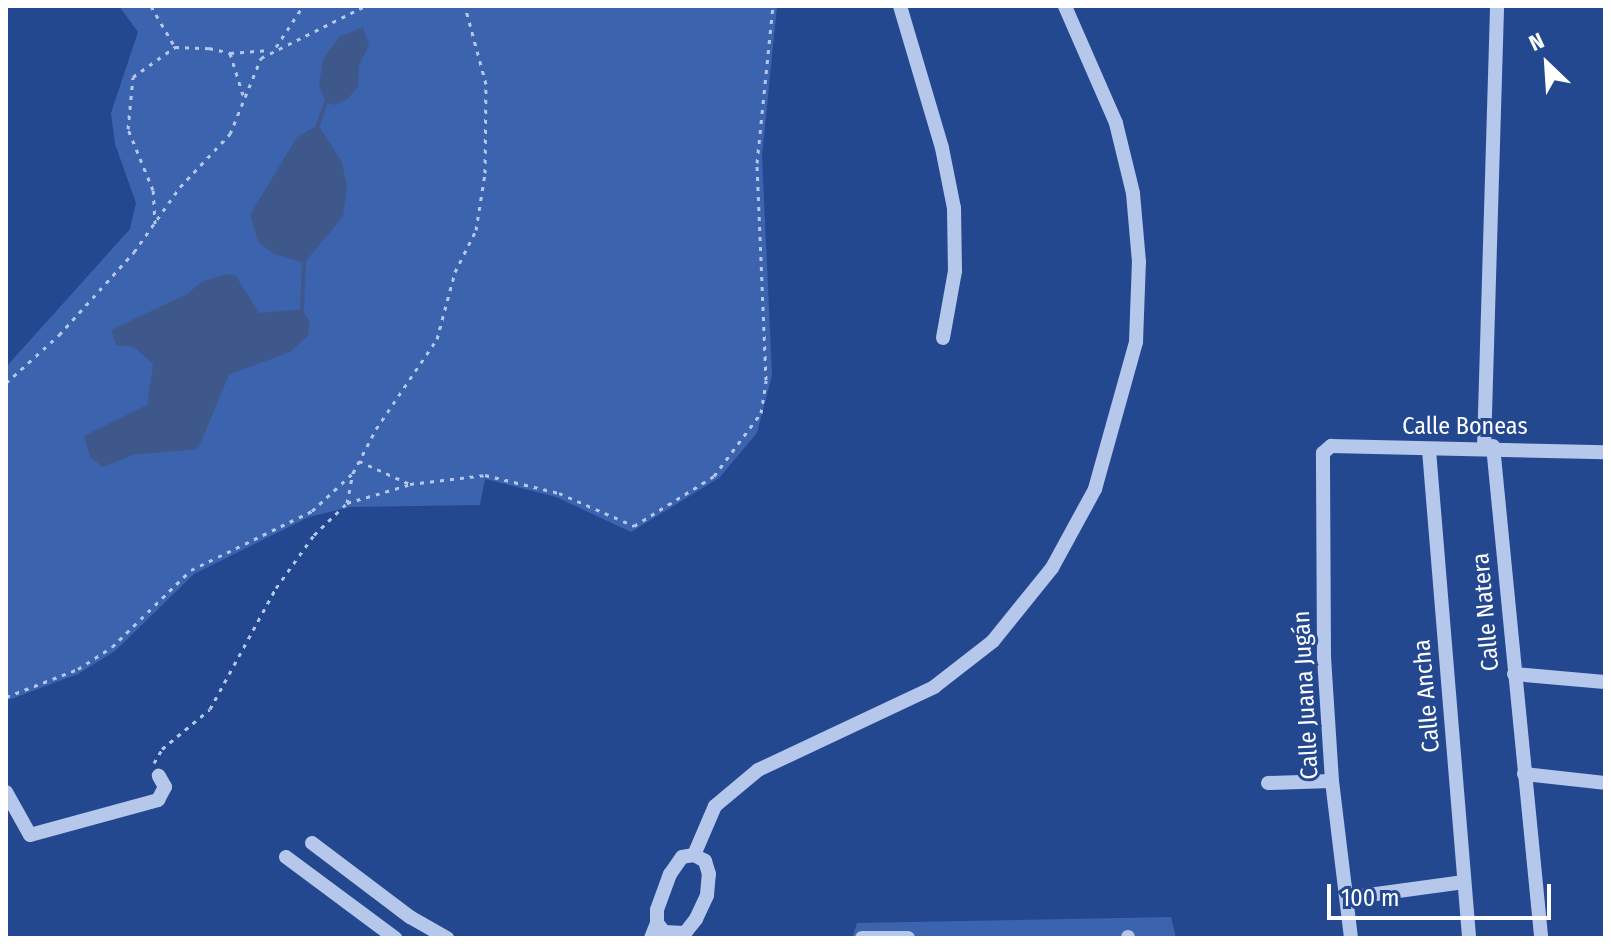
<!DOCTYPE html>
<html>
<head>
<meta charset="utf-8">
<style>
  body { margin:0 }
  #map { position:relative; width:1611px; height:944px; overflow:hidden; background:#244890; font-family:"Fira Sans Condensed",sans-serif }
  div>[style] { position:absolute }
  [style*='--x'] { left:calc(var(--x)*1px); top:calc(var(--y)*1px); width:calc(var(--w)*1px); rotate:calc(var(--a)*1deg) }
  .green>* { inset:0; background:#3c63ae }
  .water>* { inset:0; background:#3f588c }
  .stream>* { height:4px; margin:-2px; padding:0 2px; transform-origin:2px; border-radius:2px; background:#3f588c }
  .path>* { height:3px; margin-top:-1.5px; transform-origin:0; background:repeating-linear-gradient(90deg,#b5c8ec 0 4px,transparent 0 10px) }
  .minor>* { height:14px; margin:-7px; padding:0 7px; transform-origin:7px; border-radius:7px; background:#b5c8ec }
  span { translate:-50% -50%; white-space:nowrap; text-align:center; line-height:1.15; -webkit-text-stroke:6px #244890; paint-order:stroke }
  .street-label { font-size:24px; color:#fff }
  .frame { position:absolute; inset:0; border:8px solid #fff; pointer-events:none }
  .north { position:absolute; left:1507px; top:24px; width:80px; height:80px; -webkit-text-stroke:6px #244890; paint-order:stroke; rotate:335deg; font-size:22px; font-weight:700; line-height:32px; text-align:center; color:#fff }
  .north::after { content:''; display:block; margin:auto; width:28px; height:36px; background:#fff; clip-path:polygon(50% 0,100% 100%,50% 72%,0 100%) }
  .scale { position:absolute; left:1327px; top:884px; width:224px; height:36px; box-sizing:border-box; border:4px solid #fff; border-top:0; padding-left:10px; font-size:24px; line-height:28px; white-space:nowrap; color:#fff; -webkit-text-stroke:6px #244890; paint-order:stroke }
</style>
</head>
<body>
<div id="map">
  <div class="green">
    <i style="clip-path:polygon(119px 6px,777px 6px,762px 156px,772px 375px,757px 433px,719px 478px,631px 532px,556px 497px,485px 479px,480px 505px,350px 507px,309px 517px,194px 574px,115px 651px,78px 674px,6px 701px,6px 367px,130px 229px,136px 203px,115px 144px,111px 113px,138px 32px)"></i>
    <i style="clip-path:polygon(1171px 917px,1176px 938px,852px 938px,857px 923px)"></i>
  </div>
  <div class="water">
    <i style="clip-path:polygon(363px 27px,369px 46px,359px 65px,358px 86px,348px 99px,334px 105px,326px 102px,319px 86px,323px 59px,339px 37px)"></i>
    <i style="clip-path:polygon(318px 125px,342px 162px,347px 187px,343px 217px,304px 263px,274px 254px,258px 242px,250px 215px,297px 137px)"></i>
    <i style="clip-path:polygon(228px 274px,236px 276px,259px 313px,302px 309px,310px 322px,308px 336px,290px 352px,229px 375px,198px 449px,133px 455px,103px 467px,90px 457px,84px 436px,147px 405px,153px 364px,134px 347px,116px 345px,111px 330px,187px 294px,203px 281px)"></i>
  </div>
  <div class="stream">
    <i style="--x:318;--y:125;--w:24;--a:-71"></i>
    <i style="--x:302;--y:309;--w:46;--a:-87.5"></i>
  </div>
  <div class="path">
    <i style="--x:151;--y:6;--w:48;--a:59.7"></i>
    <i style="--x:276;--y:47;--w:49;--a:-56.6"></i>
    <i style="--x:230;--y:53;--w:40;--a:-4.3"></i>
    <i style="--x:155;--y:224;--w:34;--a:-93"></i>
    <i style="--x:153;--y:190;--w:66;--a:-112.3"></i>
    <i style="--x:128;--y:129;--w:52;--a:-84.5"></i>
    <i style="--x:133;--y:77;--w:52;--a:-35.5"></i>
    <i style="--x:175;--y:47;--w:34;--a:2"></i>
    <i style="--x:209;--y:48;--w:22;--a:13"></i>
    <i style="--x:230;--y:53;--w:44;--a:72.8"></i>
    <i style="--x:6;--y:383;--w:72;--a:-42.2"></i>
    <i style="--x:59;--y:335;--w:112;--a:-47.9"></i>
    <i style="--x:134;--y:252;--w:80;--a:-54.7"></i>
    <i style="--x:180;--y:187;--w:73;--a:-46.7"></i>
    <i style="--x:230;--y:134;--w:82;--a:-67.8"></i>
    <i style="--x:261;--y:58;--w:116;--a:-26.6"></i>
    <i style="--x:359;--y:461;--w:56;--a:24.3"></i>
    <i style="--x:410;--y:484;--w:76;--a:-6.8"></i>
    <i style="--x:485;--y:475;--w:76;--a:13.7"></i>
    <i style="--x:559;--y:493;--w:82;--a:23.7"></i>
    <i style="--x:634;--y:526;--w:94;--a:-32"></i>
    <i style="--x:714;--y:476;--w:79;--a:-53.3"></i>
    <i style="--x:761;--y:413;--w:33;--a:-81"></i>
    <i style="--x:766;--y:380;--w:217;--a:-92.4"></i>
    <i style="--x:757;--y:163;--w:158;--a:-84.2"></i>
    <i style="--x:347;--y:503;--w:64;--a:-16.4"></i>
    <i style="--x:6;--y:697;--w:77;--a:-21.3"></i>
    <i style="--x:78;--y:669;--w:40;--a:-32.9"></i>
    <i style="--x:112;--y:647;--w:110;--a:-44.3"></i>
    <i style="--x:191;--y:570;--w:135;--a:-26"></i>
    <i style="--x:312;--y:511;--w:56;--a:-42.8"></i>
    <i style="--x:353;--y:473;--w:50;--a:-62.4"></i>
    <i style="--x:376;--y:429;--w:109;--a:-55.9"></i>
    <i style="--x:437;--y:339;--w:69;--a:-75"></i>
    <i style="--x:455;--y:272;--w:47;--a:-63.4"></i>
    <i style="--x:476;--y:230;--w:58;--a:-81"></i>
    <i style="--x:485;--y:173;--w:89;--a:-89.4"></i>
    <i style="--x:486;--y:84;--w:81;--a:-105.1"></i>
    <i style="--x:154;--y:763;--w:16;--a:-60"></i>
    <i style="--x:162;--y:749;--w:62;--a:-39.8"></i>
    <i style="--x:210;--y:709;--w:138;--a:-61.4"></i>
    <i style="--x:276;--y:588;--w:65;--a:-54.4"></i>
    <i style="--x:314;--y:535;--w:46;--a:-44.1"></i>
    <i style="--x:347;--y:503;--w:31;--a:-79"></i>
  </div>
  <div class="minor">
    <i style="--x:900;--y:6;--w:148;--a:73.5"></i>
    <i style="--x:942;--y:148;--w:61;--a:78.7"></i>
    <i style="--x:954;--y:208;--w:63;--a:89.1"></i>
    <i style="--x:955;--y:271;--w:68;--a:100.2"></i>
    <i style="--x:1493;--y:446;--w:494;--a:84.4"></i>
    <i style="--x:1484;--y:447;--w:441;--a:-88.3"></i>
    <i style="--x:1429;--y:450;--w:490;--a:85.3"></i>
    <i style="--x:1514;--y:674;--w:91;--a:5"></i>
    <i style="--x:1524;--y:774;--w:81;--a:6.3"></i>
    <i style="--x:1268;--y:783;--w:64;--a:-1.8"></i>
    <i style="--x:6;--y:792;--w:49;--a:60.8"></i>
    <i style="--x:30;--y:835;--w:133;--a:-15.3"></i>
    <i style="--x:158;--y:800;--w:15;--a:-62"></i>
    <i style="--x:165;--y:787;--w:13;--a:-119"></i>
    <i style="--x:312;--y:843;--w:123;--a:37.1"></i>
    <i style="--x:410;--y:917;--w:43;--a:29.6"></i>
    <i style="--x:694;--y:855;--w:53;--a:-66.8"></i>
    <i style="--x:715;--y:806;--w:56;--a:-39.9"></i>
    <i style="--x:758;--y:770;--w:195;--a:-25.2"></i>
    <i style="--x:934;--y:687;--w:75;--a:-37.9"></i>
    <i style="--x:993;--y:641;--w:94;--a:-51.1"></i>
    <i style="--x:1052;--y:568;--w:90;--a:-61.4"></i>
    <i style="--x:1095;--y:489;--w:153;--a:-74.4"></i>
    <i style="--x:1136;--y:342;--w:80;--a:-87.9"></i>
    <i style="--x:1139;--y:262;--w:69;--a:-95"></i>
    <i style="--x:1133;--y:193;--w:72;--a:-103.7"></i>
    <i style="--x:1116;--y:123;--w:128;--a:-113.6"></i>
    <i style="--x:286;--y:857;--w:136;--a:36.6"></i>
    <i style="--x:1347;--y:898;--w:118;--a:-7.8"></i>
    <i style="--x:651;--y:938;--w:16;--a:-68"></i>
    <i style="--x:679;--y:938;--w:8;--a:-40"></i>
    <i style="--x:685;--y:933;--w:18;--a:-52"></i>
    <i style="--x:696;--y:919;--w:26;--a:-65"></i>
    <i style="--x:707;--y:895;--w:21;--a:-85"></i>
    <i style="--x:709;--y:874;--w:14;--a:-107"></i>
    <i style="--x:705;--y:861;--w:13;--a:-151"></i>
    <i style="--x:694;--y:855;--w:12;--a:171"></i>
    <i style="--x:682;--y:857;--w:21;--a:125"></i>
    <i style="--x:670;--y:874;--w:38;--a:110"></i>
    <i style="--x:657;--y:910;--w:13;--a:90"></i>
    <i style="--x:657;--y:923;--w:11;--a:52"></i>
    <i style="--x:664;--y:932;--w:21;--a:3"></i>
    <i style="--x:862;--y:938;--w:46;--a:0"></i>
    <i style="--x:1128;--y:938;--w:1;--a:-90"></i>
    <i style="--x:1351;--y:938;--w:158;--a:-96.9"></i>
    <i style="--x:1332;--y:781;--w:125;--a:-93.7"></i>
    <i style="--x:1324;--y:656;--w:203;--a:-90.3"></i>
    <i style="--x:1323;--y:453;--w:11;--a:-41"></i>
    <i style="--x:1331;--y:446;--w:274;--a:1.3"></i>
  </div>
  <div class="street-label">
    <span style="left:1465px;top:427px">Calle Boneas</span>
    <span style="left:1486px;top:612px;rotate:-95deg">Calle Natera</span>
    <span style="left:1306px;top:695px;rotate:-93deg">Calle Juana Jugán</span>
    <span style="left:1427px;top:696px;rotate:-95deg">Calle Ancha</span>
  </div>
  <div class="frame"></div>
  <div class="north">N</div>
  <div class="scale">100 m</div>
</div>
</body>
</html>
